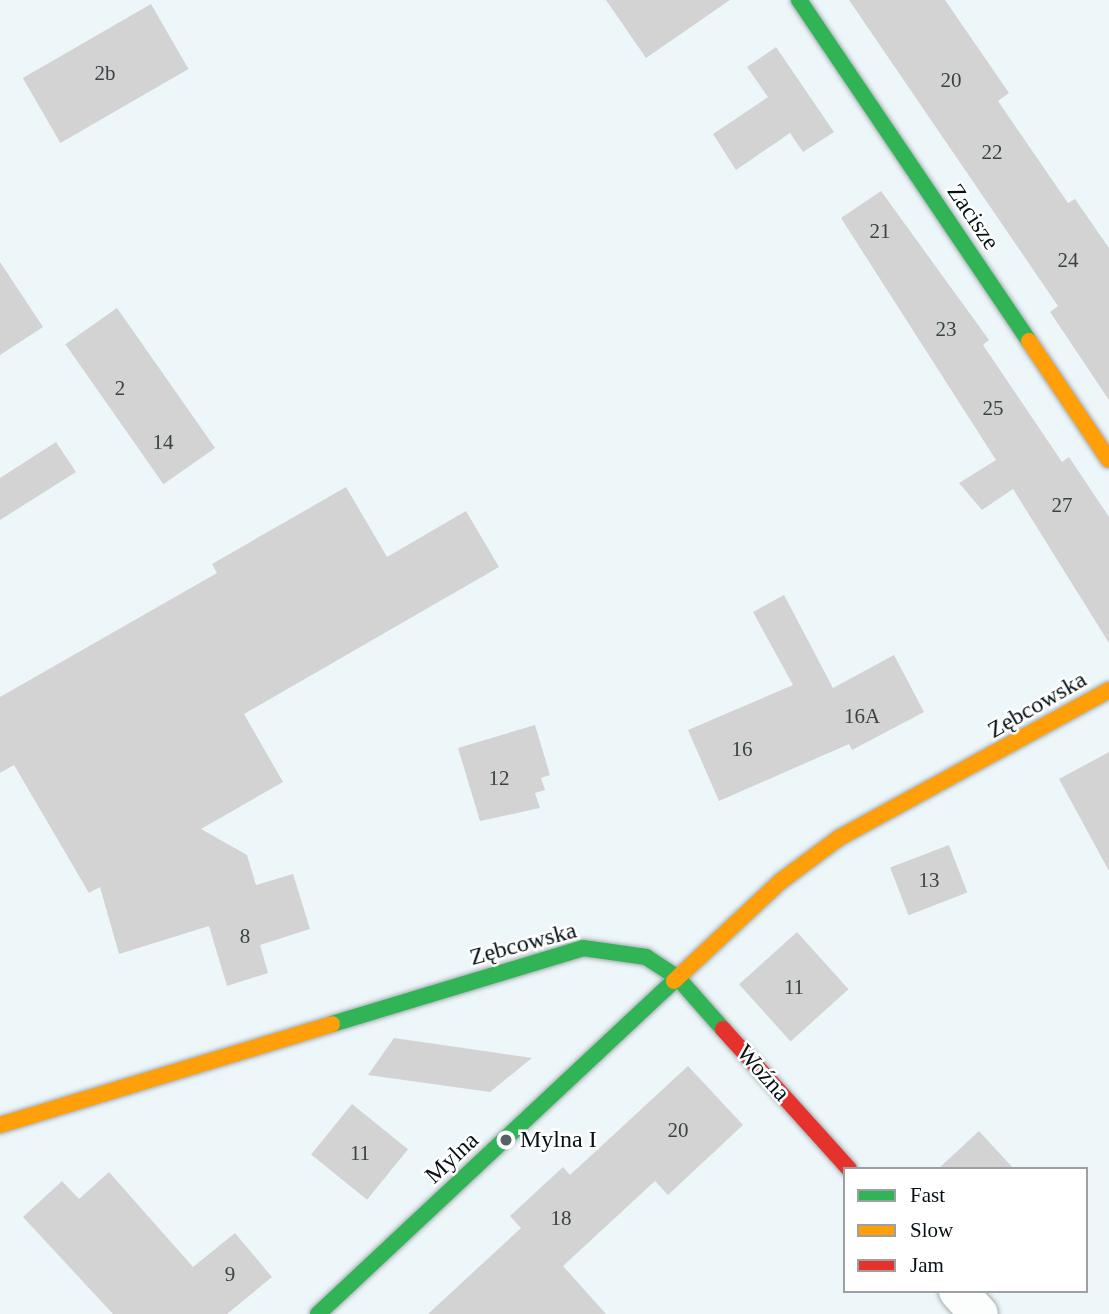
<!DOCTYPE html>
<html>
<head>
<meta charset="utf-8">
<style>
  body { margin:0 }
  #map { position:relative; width:1109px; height:1314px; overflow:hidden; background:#edf6f9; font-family:Georgia,serif }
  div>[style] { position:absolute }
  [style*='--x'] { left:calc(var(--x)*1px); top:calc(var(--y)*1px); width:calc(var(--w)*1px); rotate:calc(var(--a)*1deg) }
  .building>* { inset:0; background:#d4d3d3; transform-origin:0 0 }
  .roads { filter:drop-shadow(0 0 2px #a3acaf) drop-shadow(0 0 2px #a3acaf) }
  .street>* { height:38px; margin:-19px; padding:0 19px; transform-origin:19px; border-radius:19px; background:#fcfefe }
  .fast>* { height:16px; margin:-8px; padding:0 8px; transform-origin:8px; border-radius:8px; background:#30b455 }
  .slow>* { height:16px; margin:-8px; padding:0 8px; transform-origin:8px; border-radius:8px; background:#ff9f0a }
  .jam>* { height:16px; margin:-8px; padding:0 8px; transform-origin:8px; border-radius:8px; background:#e5322d }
  .dots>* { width:19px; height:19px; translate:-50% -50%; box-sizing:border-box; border:4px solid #fff; border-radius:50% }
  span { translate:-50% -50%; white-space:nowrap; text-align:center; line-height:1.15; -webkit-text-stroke:5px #fff; paint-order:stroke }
  .number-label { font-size:21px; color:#3a4244 }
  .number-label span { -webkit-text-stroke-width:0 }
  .street-label { font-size:24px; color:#071115 }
  .poi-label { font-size:24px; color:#071115 }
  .left { translate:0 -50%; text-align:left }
  .legend { position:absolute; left:843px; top:1167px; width:245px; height:126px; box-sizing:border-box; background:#fff; border:2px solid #9ca0a1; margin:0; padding:9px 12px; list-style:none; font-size:21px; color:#071115 }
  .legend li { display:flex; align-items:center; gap:14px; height:35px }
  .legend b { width:35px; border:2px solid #9ca0a1 }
</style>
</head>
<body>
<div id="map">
  <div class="building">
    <i style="clip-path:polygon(606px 0,730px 0,646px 58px)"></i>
    <i style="clip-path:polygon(849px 0,945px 0,1009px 93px,998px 101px,1068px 203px,1075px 199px,1109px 248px,1109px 400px,1050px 312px,1058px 306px)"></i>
    <i style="left:151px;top:4px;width:75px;height:148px;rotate:60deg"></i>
    <i style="clip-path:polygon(776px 47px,834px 132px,803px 152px,790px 133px,736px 170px,713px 134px,768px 97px,747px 67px)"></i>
    <i style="clip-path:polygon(881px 191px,989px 340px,983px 345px,1062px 462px,1069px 457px,1109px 517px,1109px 643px,1013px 489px,982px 510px,959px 483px,996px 460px,841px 218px)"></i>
    <i style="clip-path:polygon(0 262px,43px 327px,0 355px)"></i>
    <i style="left:117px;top:308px;width:171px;height:63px;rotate:55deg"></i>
    <i style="clip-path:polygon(56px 442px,76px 472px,0 520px,0 478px)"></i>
    <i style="clip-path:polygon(346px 487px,387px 557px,466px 511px,499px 567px,244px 714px,283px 782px,201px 829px,247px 855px,256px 885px,293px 874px,310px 929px,260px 945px,268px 973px,227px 986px,209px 926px,119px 954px,100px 887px,89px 893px,14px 765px,0 773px,0 697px,217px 573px,212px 564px)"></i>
    <i style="clip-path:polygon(784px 595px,833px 688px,894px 655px,924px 712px,852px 750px,849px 744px,719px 801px,688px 730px,793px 685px,753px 612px)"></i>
    <i style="clip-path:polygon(535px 725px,550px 775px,541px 778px,545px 790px,535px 793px,540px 808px,480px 821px,458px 748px)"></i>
    <i style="clip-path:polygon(1109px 752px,1109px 871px,1059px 779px)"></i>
    <i style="left:949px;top:845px;width:51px;height:63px;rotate:69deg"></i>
    <i style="left:797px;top:932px;width:77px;height:78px;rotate:48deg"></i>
    <i style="clip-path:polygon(394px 1038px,532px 1058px,490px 1092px,368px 1075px)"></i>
    <i style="clip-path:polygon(688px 1066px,743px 1125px,668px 1195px,655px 1181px,563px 1266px,606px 1314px,428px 1314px,521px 1228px,510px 1216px,563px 1167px,570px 1175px)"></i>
    <i style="left:352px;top:1104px;width:72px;height:65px;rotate:39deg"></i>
    <i style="clip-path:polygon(979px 1131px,1014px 1169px,938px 1169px)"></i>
    <i style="clip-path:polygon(109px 1172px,193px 1267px,235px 1233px,272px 1277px,227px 1314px,113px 1314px,23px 1217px,62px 1181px,79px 1199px)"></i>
  </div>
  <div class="roads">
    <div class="street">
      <i style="--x:958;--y:1291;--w:31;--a:48"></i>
    </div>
    <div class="fast">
      <i style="--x:799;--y:0;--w:411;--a:56"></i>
      <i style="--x:332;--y:1024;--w:262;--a:-16.8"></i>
      <i style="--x:583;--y:948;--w:64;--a:8.1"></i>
      <i style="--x:646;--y:957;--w:37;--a:33"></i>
      <i style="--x:677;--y:977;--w:69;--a:48.5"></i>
      <i style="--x:318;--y:1314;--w:487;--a:-43.1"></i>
    </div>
    <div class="slow">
      <i style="--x:1029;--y:341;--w:143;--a:56.1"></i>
      <i style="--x:674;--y:981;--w:146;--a:-43.1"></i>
      <i style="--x:781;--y:881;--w:72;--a:-36.6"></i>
      <i style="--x:839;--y:838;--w:308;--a:-28.7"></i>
      <i style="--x:0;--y:1125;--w:347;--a:-16.9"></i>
    </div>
    <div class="jam">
      <i style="--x:723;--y:1029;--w:188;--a:48"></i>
    </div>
  </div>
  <div class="dots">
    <i style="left:506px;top:1140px;background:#586165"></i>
  </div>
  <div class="number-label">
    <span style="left:105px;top:73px">2b</span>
    <span style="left:951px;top:80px">20</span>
    <span style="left:992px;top:152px">22</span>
    <span style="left:880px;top:231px">21</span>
    <span style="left:1068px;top:260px">24</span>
    <span style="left:946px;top:329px">23</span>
    <span style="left:120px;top:388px">2</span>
    <span style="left:993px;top:408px">25</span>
    <span style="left:163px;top:442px">14</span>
    <span style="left:1062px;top:505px">27</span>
    <span style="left:862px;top:716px">16A</span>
    <span style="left:742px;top:749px">16</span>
    <span style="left:499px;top:778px">12</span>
    <span style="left:929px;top:880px">13</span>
    <span style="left:245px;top:936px">8</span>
    <span style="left:794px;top:987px">11</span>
    <span style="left:678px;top:1130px">20</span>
    <span style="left:360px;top:1153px">11</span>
    <span style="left:561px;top:1218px">18</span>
    <span style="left:230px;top:1274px">9</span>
  </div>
  <div class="street-label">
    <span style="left:973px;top:217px;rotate:56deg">Zacisze</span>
    <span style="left:1037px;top:705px;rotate:-30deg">Zębcowska</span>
    <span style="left:523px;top:944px;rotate:-15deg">Zębcowska</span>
    <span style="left:763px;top:1073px;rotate:48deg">Woźna</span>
    <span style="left:452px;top:1158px;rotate:-43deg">Mylna</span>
  </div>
  <div class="poi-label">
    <span class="left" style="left:520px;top:1140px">Mylna I</span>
  </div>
  <ul class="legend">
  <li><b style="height:9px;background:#30b455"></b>Fast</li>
  <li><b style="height:9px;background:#ff9f0a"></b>Slow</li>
  <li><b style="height:9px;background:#e5322d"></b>Jam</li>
  </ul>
</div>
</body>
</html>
